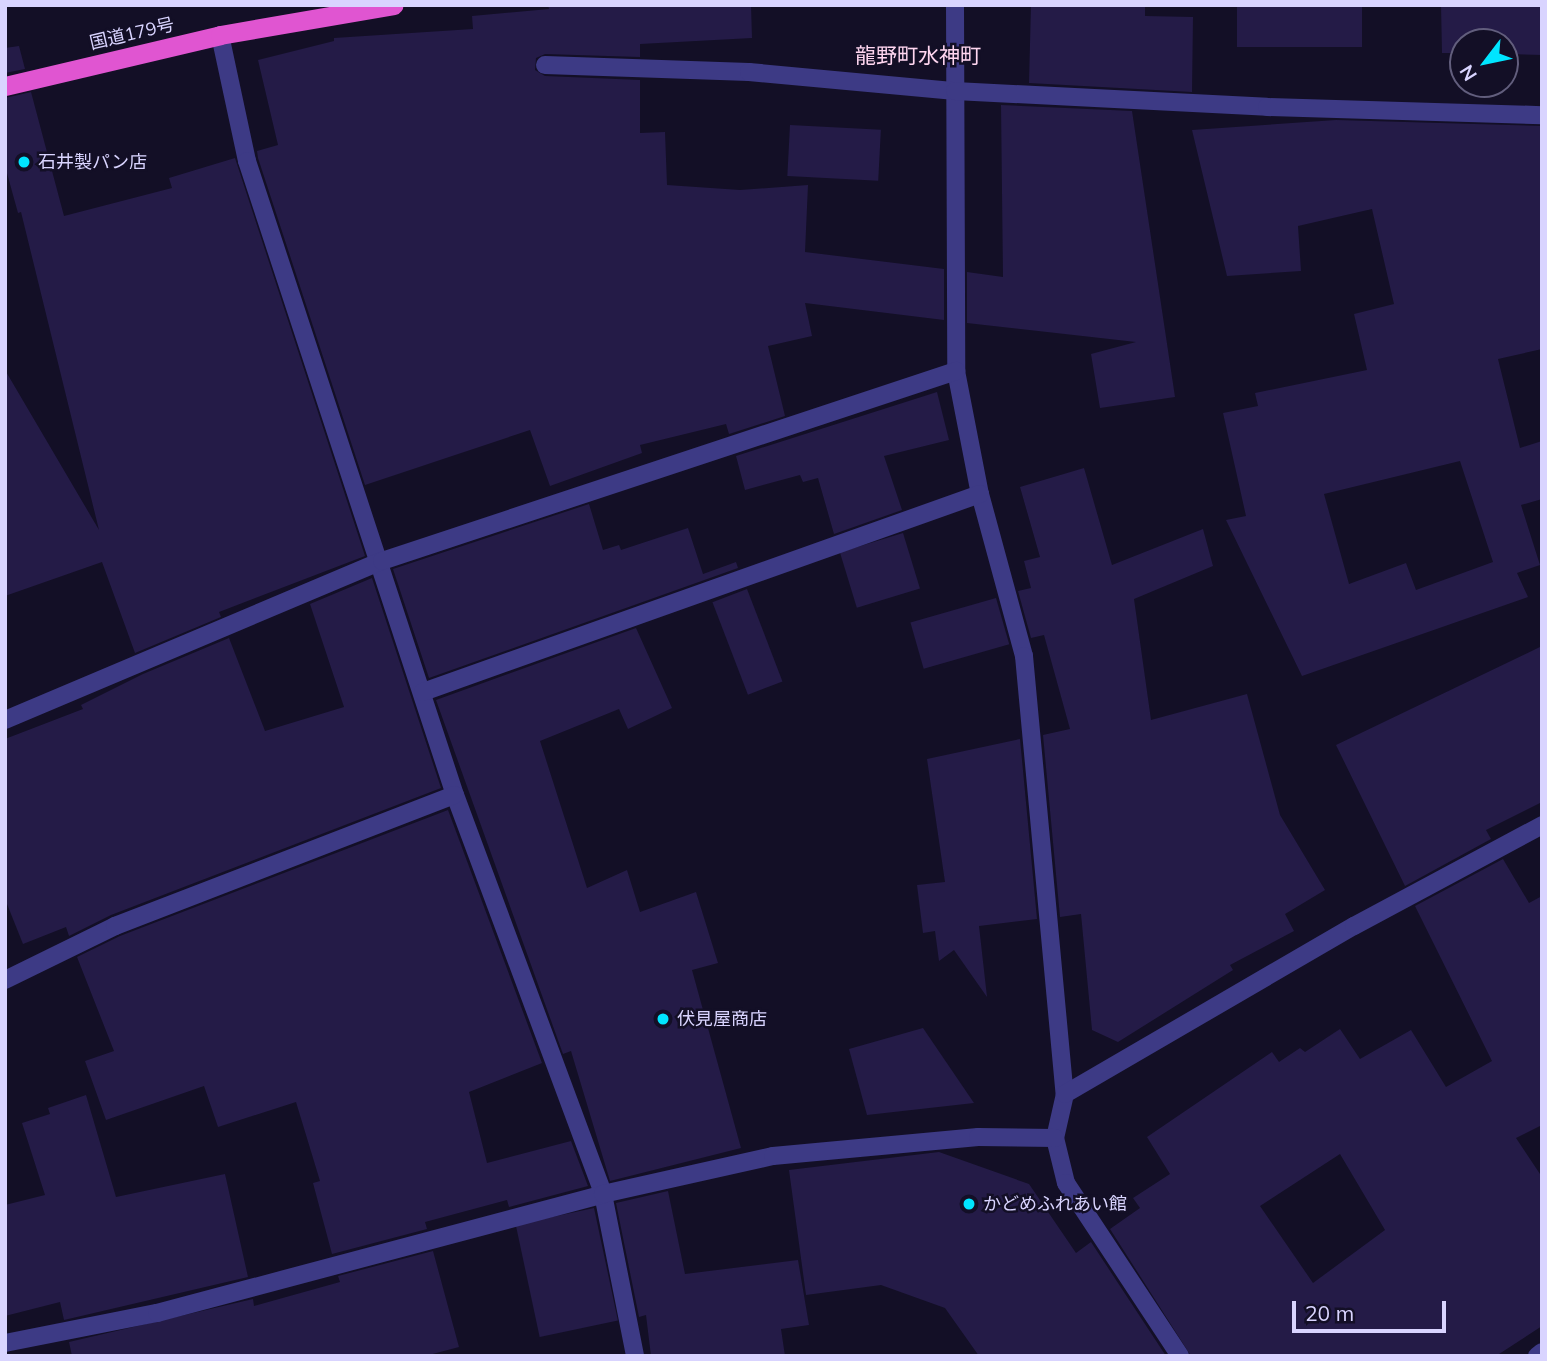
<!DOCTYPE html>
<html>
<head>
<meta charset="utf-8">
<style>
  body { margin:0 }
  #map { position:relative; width:1547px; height:1361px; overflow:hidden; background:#130f26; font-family:Mulish,"Noto Sans JP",sans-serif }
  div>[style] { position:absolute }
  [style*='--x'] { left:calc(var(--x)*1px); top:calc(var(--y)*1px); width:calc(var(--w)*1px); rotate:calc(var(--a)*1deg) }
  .building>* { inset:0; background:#241b47; transform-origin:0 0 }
  .minor>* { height:18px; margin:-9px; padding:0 9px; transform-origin:9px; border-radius:9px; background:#3d3a85 }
  .trunk>* { height:19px; margin:-9.5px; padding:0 9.5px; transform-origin:9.5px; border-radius:9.5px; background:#e055d1 }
  .dots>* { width:19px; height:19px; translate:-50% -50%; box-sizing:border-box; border:4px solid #130f26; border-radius:50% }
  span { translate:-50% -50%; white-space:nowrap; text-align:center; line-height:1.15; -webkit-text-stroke:5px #130f26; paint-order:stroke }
  .street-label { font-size:18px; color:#d9d4ff }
  .poi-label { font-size:18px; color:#d9d4ff }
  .left { translate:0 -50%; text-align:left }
  .quarter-label { font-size:21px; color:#ffd6f0 }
  .frame { position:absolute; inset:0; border:7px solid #d9d4ff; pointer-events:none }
  .north { position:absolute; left:1449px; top:28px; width:70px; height:70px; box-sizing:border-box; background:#130f26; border:2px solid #625e7d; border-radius:50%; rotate:238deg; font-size:19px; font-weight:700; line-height:28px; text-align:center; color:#d9d4ff }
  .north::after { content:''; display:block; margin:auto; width:24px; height:32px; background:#00e5ff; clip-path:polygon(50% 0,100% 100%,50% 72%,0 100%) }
  .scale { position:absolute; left:1292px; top:1301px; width:154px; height:32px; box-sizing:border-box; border:4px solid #d9d4ff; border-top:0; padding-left:9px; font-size:21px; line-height:24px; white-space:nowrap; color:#d9d4ff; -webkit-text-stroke:5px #130f26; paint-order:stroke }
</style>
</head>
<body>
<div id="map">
  <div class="building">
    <i style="clip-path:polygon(548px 5px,751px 5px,752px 38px,640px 44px,640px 57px,545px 54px,536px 58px,535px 70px,545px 76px,640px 80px,640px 133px,665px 132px,667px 185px,740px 190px,808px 185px,805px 252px,944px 269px,944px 320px,805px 303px,812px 336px,768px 346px,785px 416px,729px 434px,726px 424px,640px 445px,642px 453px,550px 486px,530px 430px,365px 485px,258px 158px,257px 151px,278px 145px,258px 60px,334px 41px,334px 38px,473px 29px,472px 16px,549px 9px)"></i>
    <i style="clip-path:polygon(1031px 5px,1145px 5px,1145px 16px,1193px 17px,1192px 92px,1029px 83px)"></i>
    <i style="left:1237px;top:5px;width:125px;height:42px"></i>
    <i style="clip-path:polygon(1441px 5px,1542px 5px,1542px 55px,1505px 54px,1505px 42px,1463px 42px,1463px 53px,1442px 53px)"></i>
    <i style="clip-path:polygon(19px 46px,25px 69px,5px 73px,5px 48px)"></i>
    <i style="clip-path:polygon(31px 92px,64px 216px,172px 188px,169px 178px,235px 158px,365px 556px,219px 612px,221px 617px,135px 653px,102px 562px,5px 596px,5px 370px,99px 530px,21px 212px,18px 213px,5px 166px,5px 98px)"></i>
    <i style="clip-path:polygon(1001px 105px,1132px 111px,1175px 397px,1100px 408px,1091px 354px,1136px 342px,967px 323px,967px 272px,1003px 277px)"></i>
    <i style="clip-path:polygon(evenodd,1336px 120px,1542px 126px,1542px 349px,1498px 359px,1520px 448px,1542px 441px,1542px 499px,1521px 505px,1540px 565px,1517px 573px,1528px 597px,1302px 676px,1226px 520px,1246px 516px,1223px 413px,1258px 406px,1255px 393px,1367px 370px,1354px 314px,1394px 304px,1372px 209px,1298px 226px,1301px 271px,1227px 276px,1192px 130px,1336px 120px,1460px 461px,1493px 562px,1416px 590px,1406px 563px,1349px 584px,1324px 494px,1460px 461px)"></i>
    <i style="left:790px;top:125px;width:91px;height:51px;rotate:3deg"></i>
    <i style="clip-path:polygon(937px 392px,949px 440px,884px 456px,902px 510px,834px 534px,818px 478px,803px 482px,800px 475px,745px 490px,736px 456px)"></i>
    <i style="clip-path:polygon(1084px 468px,1112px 565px,1203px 529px,1213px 566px,1134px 599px,1151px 720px,1247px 694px,1280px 815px,1325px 890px,1285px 914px,1294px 931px,1230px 965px,1233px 970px,1118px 1042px,1092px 1030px,1081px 914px,1060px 917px,1043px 735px,1070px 729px,1044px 635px,1031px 638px,1018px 591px,1031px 588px,1024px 561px,1040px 557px,1020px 487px)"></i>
    <i style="clip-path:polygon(589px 504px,603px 550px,619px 545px,621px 550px,688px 528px,703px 574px,736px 562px,738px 568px,429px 678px,393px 569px)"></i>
    <i style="left:903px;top:533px;width:58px;height:66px;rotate:73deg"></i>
    <i style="clip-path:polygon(372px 578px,441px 788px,111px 915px,69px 936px,66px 927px,23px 944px,5px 899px,5px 739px,83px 709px,81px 705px,143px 674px,229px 638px,265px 731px,344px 707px,310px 604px)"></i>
    <i style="left:747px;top:589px;width:99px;height:37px;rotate:69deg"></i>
    <i style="left:996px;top:598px;width:48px;height:89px;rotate:74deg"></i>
    <i style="clip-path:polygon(636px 628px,672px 708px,628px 729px,619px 709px,540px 741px,587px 888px,627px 870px,640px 912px,696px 892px,718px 963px,692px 970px,741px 1148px,610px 1181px,571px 1051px,563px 1054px,436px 700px)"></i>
    <i style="clip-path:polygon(1542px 646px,1542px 802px,1486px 830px,1491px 839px,1405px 886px,1336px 745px)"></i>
    <i style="clip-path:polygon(1020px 739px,1037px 919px,979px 926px,987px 997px,954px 950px,939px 961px,935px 931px,923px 933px,917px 885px,945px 882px,927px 759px)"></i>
    <i style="clip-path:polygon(448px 810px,542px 1063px,469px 1092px,487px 1163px,571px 1141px,588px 1186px,509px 1207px,507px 1200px,425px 1222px,427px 1229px,332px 1254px,313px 1183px,320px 1181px,296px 1102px,218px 1127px,204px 1086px,106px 1120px,85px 1061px,114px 1051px,77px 957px,120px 936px)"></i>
    <i style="clip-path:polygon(evenodd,1503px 859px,1529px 903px,1542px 896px,1542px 1125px,1516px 1138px,1542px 1177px,1542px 1326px,1496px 1356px,1191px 1356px,1110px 1229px,1140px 1208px,1133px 1198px,1170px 1174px,1147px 1137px,1272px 1052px,1279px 1062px,1300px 1048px,1305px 1052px,1340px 1029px,1360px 1059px,1411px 1030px,1446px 1087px,1492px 1061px,1415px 906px,1503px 859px,1340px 1154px,1385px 1230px,1313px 1283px,1260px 1206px,1340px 1154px)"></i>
    <i style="clip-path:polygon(923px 1028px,974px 1103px,867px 1115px,849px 1049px)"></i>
    <i style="clip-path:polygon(86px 1095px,116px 1197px,225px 1174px,248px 1277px,64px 1320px,60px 1302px,5px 1316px,5px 1205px,45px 1195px,22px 1123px,50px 1114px,48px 1108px)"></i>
    <i style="clip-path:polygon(939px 1152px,1029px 1184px,1076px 1253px,1091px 1242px,1166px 1356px,979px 1356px,945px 1308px,881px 1285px,806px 1295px,789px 1170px)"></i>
    <i style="clip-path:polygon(668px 1191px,685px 1274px,798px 1260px,809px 1325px,781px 1329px,785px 1356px,651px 1356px,646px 1315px,639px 1317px,616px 1203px)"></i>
    <i style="left:594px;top:1208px;width:115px;height:80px;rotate:78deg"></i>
    <i style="clip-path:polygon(433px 1251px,459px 1347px,425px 1356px,72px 1356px,69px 1342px,253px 1299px,254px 1306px,340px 1282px,338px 1276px)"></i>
  </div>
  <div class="minor">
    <i style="--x:955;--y:5;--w:366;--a:89.8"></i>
    <i style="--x:956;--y:371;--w:125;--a:79"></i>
    <i style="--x:980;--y:494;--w:168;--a:74.8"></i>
    <i style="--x:1024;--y:656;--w:440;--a:84.7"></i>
    <i style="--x:1065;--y:1094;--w:45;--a:102.8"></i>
    <i style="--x:1055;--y:1138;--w:46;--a:76.3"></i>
    <i style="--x:1066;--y:1183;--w:207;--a:56.6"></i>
    <i style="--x:220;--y:35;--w:129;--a:77.9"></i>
    <i style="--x:247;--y:161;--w:667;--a:71.84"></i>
    <i style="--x:455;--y:795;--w:426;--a:69.6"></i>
    <i style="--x:603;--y:1194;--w:165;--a:78.8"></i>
    <i style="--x:545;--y:65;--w:204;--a:2"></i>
    <i style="--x:749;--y:72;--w:207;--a:5.3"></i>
    <i style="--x:955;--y:91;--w:312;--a:2.9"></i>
    <i style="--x:1267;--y:107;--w:275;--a:1.7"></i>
    <i style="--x:423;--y:692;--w:591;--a:-19.57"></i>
    <i style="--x:5;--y:720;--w:409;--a:-22.9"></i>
    <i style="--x:382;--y:561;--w:605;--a:-18.32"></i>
    <i style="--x:5;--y:980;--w:123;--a:-26.1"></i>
    <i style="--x:115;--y:926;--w:364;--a:-21.1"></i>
    <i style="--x:1065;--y:1094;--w:334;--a:-30.2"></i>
    <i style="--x:1354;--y:926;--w:213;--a:-28.2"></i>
    <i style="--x:5;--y:1343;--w:155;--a:-11.2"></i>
    <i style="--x:157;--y:1313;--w:462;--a:-14.9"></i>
    <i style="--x:603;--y:1194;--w:174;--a:-12.6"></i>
    <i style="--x:773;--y:1156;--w:206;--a:-5.3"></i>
    <i style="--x:978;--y:1137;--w:77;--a:0.7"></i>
    <i style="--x:1537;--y:1356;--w:6;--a:-39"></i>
  </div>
  <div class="trunk">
    <i style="--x:5;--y:86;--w:221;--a:-13.3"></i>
    <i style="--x:220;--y:35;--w:176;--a:-9.8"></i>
  </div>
  <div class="dots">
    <i style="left:24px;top:162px;background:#00e5ff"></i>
    <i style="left:663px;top:1019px;background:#00e5ff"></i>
    <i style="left:969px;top:1204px;background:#00e5ff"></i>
  </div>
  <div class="street-label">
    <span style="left:132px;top:34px;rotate:-13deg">国道179号</span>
  </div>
  <div class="poi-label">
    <span class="left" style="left:38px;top:162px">石井製パン店</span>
    <span class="left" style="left:677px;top:1019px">伏見屋商店</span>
    <span class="left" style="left:983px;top:1204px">かどめふれあい館</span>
  </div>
  <div class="quarter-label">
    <span style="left:918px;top:55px">龍野町水神町</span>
  </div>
  <div class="frame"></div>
  <div class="north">N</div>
  <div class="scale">20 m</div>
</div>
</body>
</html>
